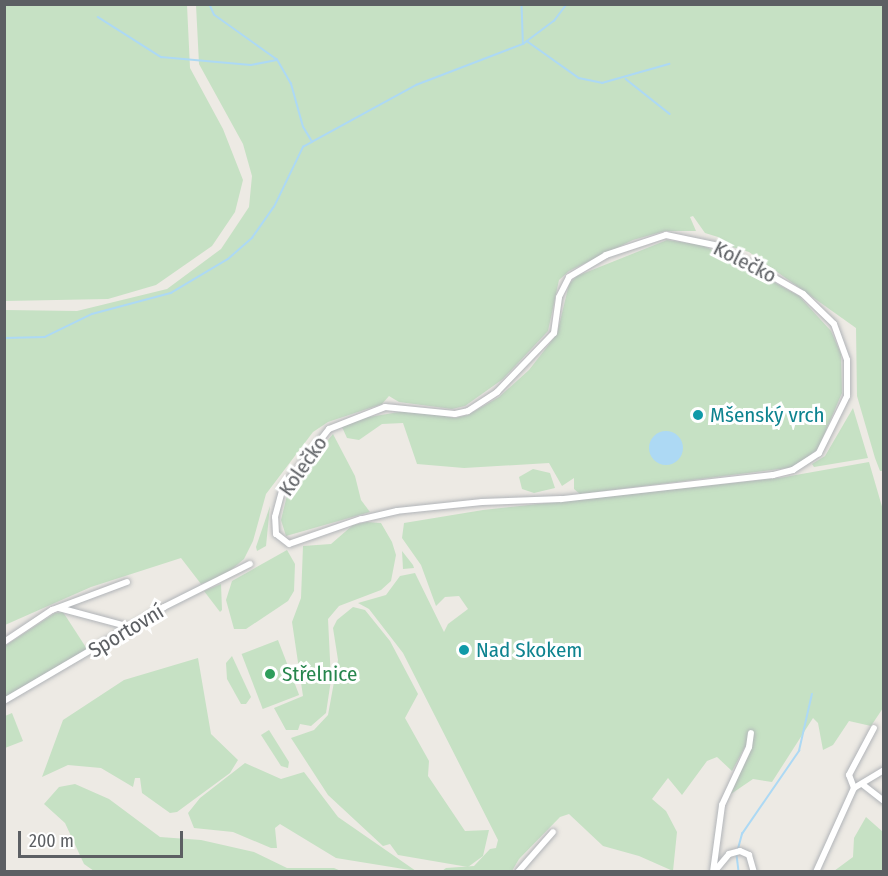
<!DOCTYPE html>
<html>
<head>
<meta charset="utf-8">
<style>
  body { margin:0 }
  #map { position:relative; width:888px; height:876px; overflow:hidden; background:#edeae4; font-family:"Fira Sans Condensed",sans-serif }
  div>[style] { position:absolute }
  [style*='--x'] { left:calc(var(--x)*1px); top:calc(var(--y)*1px); width:calc(var(--w)*1px); rotate:calc(var(--a)*1deg) }
  .green>* { inset:0; background:#c6e1c4; transform-origin:0 0 }
  .water>* { inset:0; background:#add9f4 }
  .round { border-radius:50% }
  .stream>* { height:1.5px; margin:-0.75px; padding:0 0.75px; transform-origin:0.75px; border-radius:0.75px; background:#add9f4 }
  .roads { filter:drop-shadow(0 0 2px #b1b4b8) drop-shadow(0 0 2px #b1b4b8) }
  .minor>* { height:6px; margin:-3px; padding:0 3px; transform-origin:3px; border-radius:3px; background:#fff }
  .dots>* { width:16px; height:16px; translate:-50% -50%; box-sizing:border-box; border:3px solid #fff; border-radius:50% }
  span { translate:-50% -50%; white-space:nowrap; text-align:center; line-height:1.15; -webkit-text-stroke:6px #fff; paint-order:stroke }
  .street-label { font-size:21px; color:#5c5f63 }
  .culture-label { font-size:21px; color:#0d838f }
  .left { translate:0 -50%; text-align:left }
  .leisure-label { font-size:21px; color:#27864d }
  .frame { position:absolute; inset:0; border:6px solid #5c5f63; pointer-events:none }
  .scale { position:absolute; left:18px; top:831px; width:165px; height:27px; box-sizing:border-box; border:3px solid #5c5f63; border-top:0; padding-left:8px; font-size:18px; line-height:21px; white-space:nowrap; color:#5c5f63; -webkit-text-stroke:4px #fff; paint-order:stroke }
</style>
</head>
<body>
<div id="map">
  <div class="green">
    <i style="clip-path:polygon(5px 4px,187px 5px,190px 68px,223px 129px,243px 180px,235px 212px,212px 246px,156px 285px,108px 299px,5px 301px)"></i>
    <i style="clip-path:polygon(196px 5px,883px 5px,883px 471px,880px 471px,875px 458px,857px 396px,856px 328px,749px 252px,722px 244px,718px 237px,705px 233px,693px 216px,690px 217px,696px 231px,665px 231px,633px 240px,569px 271px,559px 280px,548px 331px,503px 379px,465px 406px,452px 409px,399px 402px,389px 396px,382px 404px,328px 422px,313px 432px,266px 494px,253px 541px,244px 559px,225px 575px,201px 584px,181px 558px,91px 587px,5px 625px,5px 310px,77px 311px,167px 289px,221px 249px,249px 207px,252px 176px,243px 144px,199px 64px)"></i>
    <i style="clip-path:polygon(667px 240px,702px 245px,741px 264px,799px 296px,831px 331px,841px 354px,842px 393px,818px 449px,795px 467px,580px 494px,574px 489px,574px 478px,562px 486px,549px 463px,464px 468px,417px 464px,403px 423px,382px 424px,359px 440px,347px 438px,342px 427px,357px 419px,411px 410px,455px 418px,468px 415px,499px 397px,529px 370px,557px 334px,569px 284px,577px 276px)"></i>
    <i style="clip-path:polygon(853px 408px,868px 458px,814px 467px,812px 464px,825px 456px)"></i>
    <i style="clip-path:polygon(333px 434px,355px 476px,361px 500px,370px 512px,286px 536px,281px 520px,289px 487px)"></i>
    <i style="clip-path:polygon(869px 462px,883px 510px,883px 708px,871px 726px,849px 721px,833px 745px,823px 750px,818px 723px,813px 718px,772px 782px,753px 779px,731px 794px,752px 744px,746px 745px,732px 771px,717px 757px,707px 761px,682px 795px,668px 778px,652px 799px,666px 811px,677px 832px,673px 871px,639px 856px,603px 846px,569px 814px,560px 817px,519px 859px,512px 871px,442px 871px,446px 868px,474px 866px,490px 849px,496px 848px,498px 840px,403px 653px,369px 609px,358px 603px,386px 595px,400px 576px,415px 573px,444px 632px,448px 624px,468px 609px,459px 596px,445px 597px,436px 606px,421px 565px,402px 538px,404px 523px,483px 510px,779px 478px)"></i>
    <i style="clip-path:polygon(533px 469px,550px 473px,555px 488px,534px 493px,522px 489px,519px 477px)"></i>
    <i style="clip-path:polygon(270px 506px,266px 546px,257px 551px,256px 547px)"></i>
    <i style="clip-path:polygon(367px 522px,381px 523px,392px 542px,396px 555px,391px 581px,381px 590px,339px 606px,328px 619px,331px 680px,326px 713px,311px 726px,300px 724px,298px 730px,286px 730px,274px 708px,303px 696px,292px 622px,301px 598px,303px 546px,331px 544px,353px 525px)"></i>
    <i style="clip-path:polygon(287px 550px,295px 564px,294px 591px,288px 601px,246px 629px,234px 629px,226px 600px,232px 581px)"></i>
    <i style="clip-path:polygon(402px 551px,413px 565px,414px 568px,403px 569px)"></i>
    <i style="clip-path:polygon(221px 584px,222px 610px,220px 612px,204px 591px)"></i>
    <i style="clip-path:polygon(353px 607px,365px 610px,390px 641px,418px 694px,405px 718px,429px 761px,428px 776px,465px 831px,489px 830px,483px 856px,468px 867px,398px 855px,390px 844px,383px 846px,328px 795px,291px 738px,314px 730px,328px 715px,338px 660px,333px 628px,337px 620px)"></i>
    <i style="clip-path:polygon(63px 612px,87px 649px,5px 697px,5px 646px,55px 613px)"></i>
    <i style="left:278px;top:640px;width:59px;height:39px;rotate:69deg"></i>
    <i style="clip-path:polygon(232px 656px,251px 697px,246px 704px,241px 704px,227px 679px,226px 663px)"></i>
    <i style="clip-path:polygon(198px 658px,211px 734px,238px 760px,230px 773px,177px 812px,170px 813px,142px 793px,140px 778px,135px 778px,133px 787px,101px 768px,68px 765px,42px 777px,63px 720px,124px 680px)"></i>
    <i style="clip-path:polygon(12px 713px,23px 741px,5px 748px,5px 716px)"></i>
    <i style="clip-path:polygon(269px 730px,289px 762px,288px 768px,281px 766px,261px 735px)"></i>
    <i style="clip-path:polygon(245px 763px,281px 779px,304px 772px,338px 817px,416px 871px,336px 858px,280px 824px,275px 828px,277px 848px,271px 848px,233px 832px,194px 828px,188px 813px,200px 798px)"></i>
    <i style="clip-path:polygon(75px 784px,109px 799px,160px 837px,201px 840px,254px 852px,287px 868px,334px 868px,341px 871px,94px 871px,84px 864px,65px 823px,44px 804px,59px 787px)"></i>
    <i style="clip-path:polygon(866px 817px,883px 832px,883px 871px,834px 871px,853px 857px,854px 838px)"></i>
  </div>
  <div class="water">
    <i class="round" style="left:649px;top:431px;width:34px;height:34px"></i>
  </div>
  <div class="stream">
    <i style="--x:522;--y:4;--w:38;--a:88"></i>
    <i style="--x:98;--y:17;--w:75;--a:32.4"></i>
    <i style="--x:161;--y:57;--w:90;--a:5.1"></i>
    <i style="--x:251;--y:65;--w:26;--a:-11"></i>
    <i style="--x:527;--y:41;--w:64;--a:35.4"></i>
    <i style="--x:579;--y:78;--w:24;--a:12"></i>
    <i style="--x:602;--y:83;--w:70;--a:-15.8"></i>
    <i style="--x:626;--y:79;--w:56;--a:38.5"></i>
    <i style="--x:312;--y:142;--w:119;--a:-28.7"></i>
    <i style="--x:416;--y:85;--w:115;--a:-21"></i>
    <i style="--x:523;--y:44;--w:39;--a:-37"></i>
    <i style="--x:554;--y:21;--w:21;--a:-53"></i>
    <i style="--x:4;--y:338;--w:41;--a:-1.4"></i>
    <i style="--x:45;--y:337;--w:52;--a:-26.1"></i>
    <i style="--x:92;--y:314;--w:82;--a:-14.9"></i>
    <i style="--x:171;--y:293;--w:66;--a:-30.8"></i>
    <i style="--x:228;--y:259;--w:32;--a:-41"></i>
    <i style="--x:252;--y:238;--w:38;--a:-55"></i>
    <i style="--x:274;--y:207;--w:67;--a:-64.2"></i>
    <i style="--x:303;--y:147;--w:10;--a:-29"></i>
    <i style="--x:312;--y:142;--w:17;--a:-121"></i>
    <i style="--x:303;--y:127;--w:45;--a:-105.6"></i>
    <i style="--x:291;--y:84;--w:28;--a:-120"></i>
    <i style="--x:277;--y:60;--w:77;--a:-144.5"></i>
    <i style="--x:214;--y:15;--w:12;--a:-114"></i>
    <i style="--x:738;--y:849;--w:16;--a:-75"></i>
    <i style="--x:742;--y:834;--w:101;--a:-55.5"></i>
    <i style="--x:799;--y:751;--w:58;--a:-77.2"></i>
    <i style="--x:737;--y:855;--w:17;--a:83"></i>
  </div>
  <div class="roads">
    <div class="minor">
      <i style="--x:666;--y:235;--w:54;--a:11.7"></i>
      <i style="--x:719;--y:246;--w:97;--a:29.7"></i>
      <i style="--x:803;--y:294;--w:43;--a:44.1"></i>
      <i style="--x:834;--y:324;--w:38;--a:70"></i>
      <i style="--x:847;--y:360;--w:36;--a:90"></i>
      <i style="--x:847;--y:396;--w:64;--a:116.2"></i>
      <i style="--x:819;--y:453;--w:31;--a:147"></i>
      <i style="--x:793;--y:470;--w:21;--a:166"></i>
      <i style="--x:773;--y:475;--w:213;--a:173.5"></i>
      <i style="--x:561;--y:499;--w:79;--a:177.8"></i>
      <i style="--x:482;--y:502;--w:85;--a:174"></i>
      <i style="--x:397;--y:511;--w:37;--a:167"></i>
      <i style="--x:361;--y:519;--w:76;--a:160.9"></i>
      <i style="--x:289;--y:544;--w:16;--a:-142"></i>
      <i style="--x:276;--y:534;--w:17;--a:-93"></i>
      <i style="--x:275;--y:517;--w:31;--a:-75"></i>
      <i style="--x:283;--y:487;--w:74;--a:-51.6"></i>
      <i style="--x:329;--y:429;--w:60;--a:-21.4"></i>
      <i style="--x:385;--y:407;--w:70;--a:5.7"></i>
      <i style="--x:455;--y:414;--w:13;--a:-13"></i>
      <i style="--x:468;--y:411;--w:35;--a:-33"></i>
      <i style="--x:497;--y:392;--w:82;--a:-46"></i>
      <i style="--x:554;--y:333;--w:36;--a:-82"></i>
      <i style="--x:559;--y:297;--w:22;--a:-63"></i>
      <i style="--x:569;--y:277;--w:43;--a:-30.7"></i>
      <i style="--x:606;--y:255;--w:63;--a:-18.4"></i>
      <i style="--x:59;--y:608;--w:73;--a:15"></i>
      <i style="--x:4;--y:642;--w:58;--a:-33.7"></i>
      <i style="--x:52;--y:610;--w:80;--a:-20.5"></i>
      <i style="--x:4;--y:701;--w:186;--a:-30.4"></i>
      <i style="--x:164;--y:607;--w:96;--a:-26.6"></i>
      <i style="--x:862;--y:784;--w:28;--a:38"></i>
      <i style="--x:854;--y:788;--w:14;--a:-111"></i>
      <i style="--x:849;--y:775;--w:53;--a:-62"></i>
      <i style="--x:518;--y:872;--w:53;--a:-48.8"></i>
      <i style="--x:713;--y:872;--w:68;--a:-82.3"></i>
      <i style="--x:722;--y:805;--w:64;--a:-65"></i>
      <i style="--x:749;--y:747;--w:14;--a:-82"></i>
      <i style="--x:714;--y:872;--w:23;--a:-50"></i>
      <i style="--x:729;--y:854;--w:11;--a:-15"></i>
      <i style="--x:740;--y:851;--w:10;--a:24"></i>
      <i style="--x:749;--y:855;--w:18;--a:74"></i>
      <i style="--x:816;--y:872;--w:92;--a:-65.7"></i>
      <i style="--x:854;--y:788;--w:35;--a:-31"></i>
    </div>
  </div>
  <div class="dots">
    <i style="left:698px;top:415px;background:#0f9aa8"></i>
    <i style="left:464px;top:650px;background:#0f9aa8"></i>
    <i style="left:270px;top:674px;background:#2e9e5b"></i>
  </div>
  <div class="street-label">
    <span style="left:745px;top:262px;rotate:27deg">Kolečko</span>
    <span style="left:303px;top:466px;rotate:-55deg">Kolečko</span>
    <span style="left:126px;top:631px;rotate:-31deg">Sportovní</span>
  </div>
  <div class="culture-label">
    <span class="left" style="left:710px;top:415px">Mšenský vrch</span>
    <span class="left" style="left:476px;top:650px">Nad Skokem</span>
  </div>
  <div class="leisure-label">
    <span class="left" style="left:282px;top:674px">Střelnice</span>
  </div>
  <div class="frame"></div>
  <div class="scale">200 m</div>
</div>
</body>
</html>
